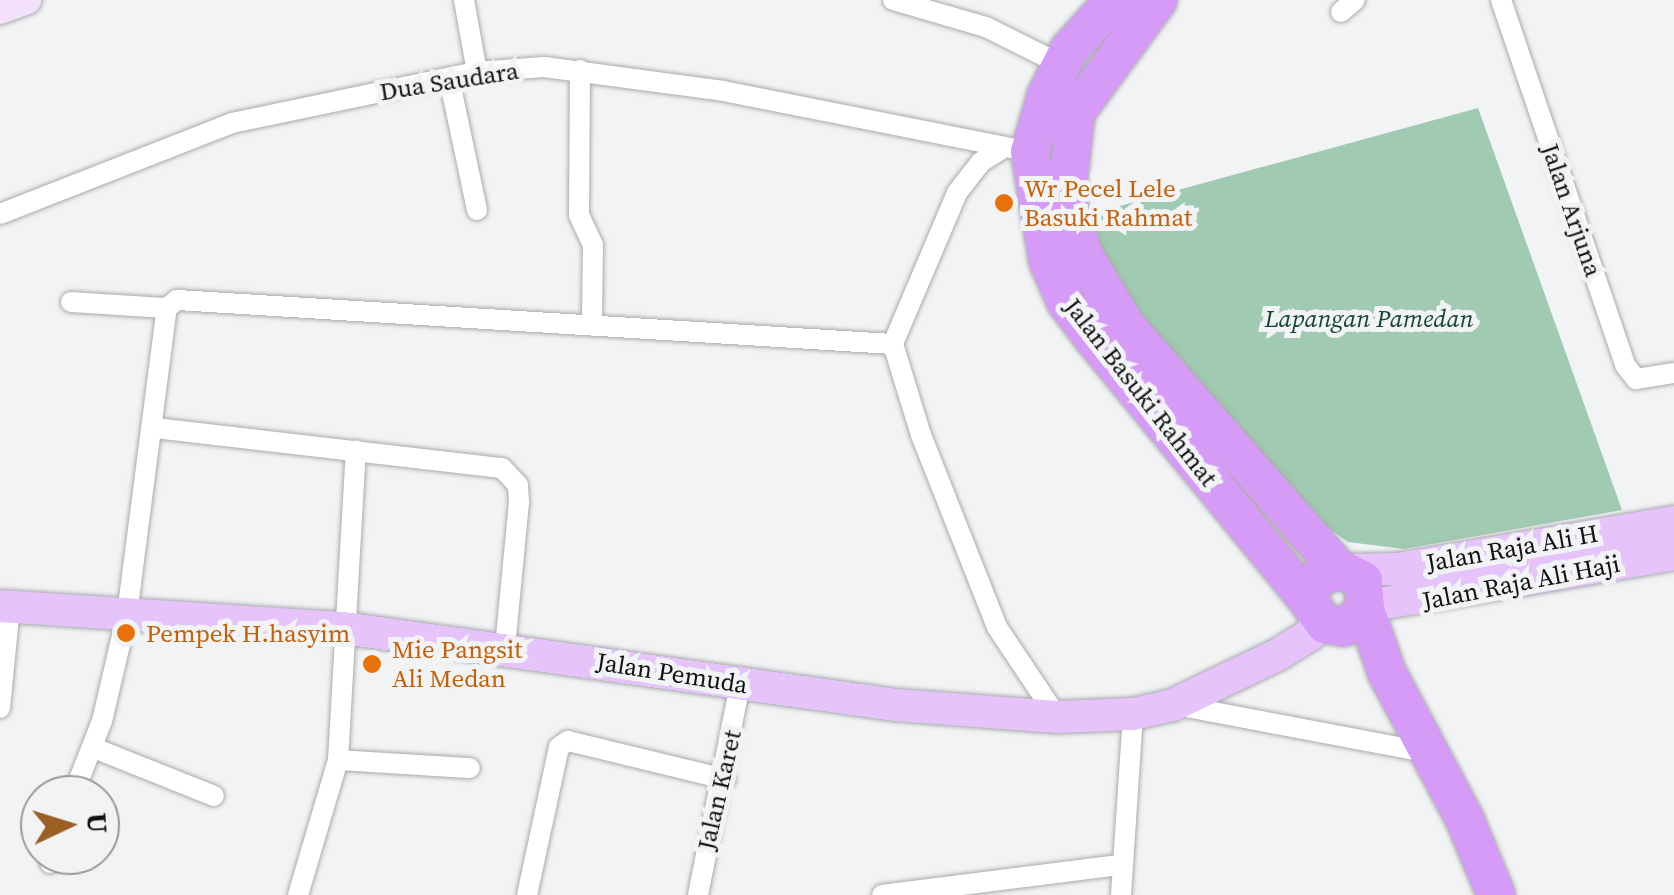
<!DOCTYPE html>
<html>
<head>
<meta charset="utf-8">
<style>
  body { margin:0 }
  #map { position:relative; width:1674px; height:895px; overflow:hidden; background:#f1f3f5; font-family:"Source Serif 4",serif }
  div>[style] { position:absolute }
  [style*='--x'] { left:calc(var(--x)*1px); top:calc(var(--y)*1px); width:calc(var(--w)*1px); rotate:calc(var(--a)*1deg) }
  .green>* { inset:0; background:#a0cab1 }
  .roads { filter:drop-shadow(0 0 2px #a9abad) drop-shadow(0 0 2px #a9abad) }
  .street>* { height:20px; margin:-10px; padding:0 10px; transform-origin:10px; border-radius:10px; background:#fff }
  .secondary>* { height:28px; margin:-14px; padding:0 14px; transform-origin:14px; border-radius:14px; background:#f3e1fc }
  .primary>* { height:32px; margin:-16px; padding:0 16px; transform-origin:16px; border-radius:16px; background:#e6c3fa }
  .highway>* { height:38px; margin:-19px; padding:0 19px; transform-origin:19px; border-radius:19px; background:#d69bf6 }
  .dots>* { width:28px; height:28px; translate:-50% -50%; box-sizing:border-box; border:5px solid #f1f3f5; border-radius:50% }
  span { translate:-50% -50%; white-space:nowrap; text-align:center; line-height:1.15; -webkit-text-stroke:10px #f1f3f5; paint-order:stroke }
  .street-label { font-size:25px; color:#111112 }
  .food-label { font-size:25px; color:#c56008 }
  .left { translate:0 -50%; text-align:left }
  .park-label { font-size:25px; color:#14482f; font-style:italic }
  .north { position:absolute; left:20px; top:775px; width:100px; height:100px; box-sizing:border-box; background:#f1f3f5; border:2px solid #97999a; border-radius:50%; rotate:86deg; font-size:28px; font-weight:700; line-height:40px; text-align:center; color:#111112 }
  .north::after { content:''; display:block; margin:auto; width:35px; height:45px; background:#9b5f22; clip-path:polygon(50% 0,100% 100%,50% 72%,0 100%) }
</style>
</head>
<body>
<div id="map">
  <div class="green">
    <i style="clip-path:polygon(1478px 108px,1622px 510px,1404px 549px,1348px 542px,1319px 522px,1114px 293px,1087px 215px)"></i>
  </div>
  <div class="roads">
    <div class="street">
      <i style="--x:464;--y:0;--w:73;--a:79.8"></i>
      <i style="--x:893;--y:0;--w:97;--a:16.2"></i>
      <i style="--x:986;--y:27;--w:85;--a:26.6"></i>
      <i style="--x:1501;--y:0;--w:385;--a:71.2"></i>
      <i style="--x:1625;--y:365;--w:18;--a:52"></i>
      <i style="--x:1636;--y:379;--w:38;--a:-9"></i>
      <i style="--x:1341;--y:12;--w:18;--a:-41"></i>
      <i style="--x:580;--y:70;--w:145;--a:90.4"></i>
      <i style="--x:579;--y:215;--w:33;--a:65"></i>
      <i style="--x:593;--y:245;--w:76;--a:90.8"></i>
      <i style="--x:449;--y:78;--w:135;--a:78"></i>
      <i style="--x:1000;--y:150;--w:22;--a:148"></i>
      <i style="--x:981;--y:162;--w:39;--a:128"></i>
      <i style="--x:957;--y:193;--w:164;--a:113"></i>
      <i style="--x:893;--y:344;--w:95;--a:72.9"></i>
      <i style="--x:921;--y:435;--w:206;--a:68.4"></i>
      <i style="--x:997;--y:627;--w:108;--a:56.3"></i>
      <i style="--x:0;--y:214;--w:249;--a:-21.4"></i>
      <i style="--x:232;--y:123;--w:250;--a:-11.8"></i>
      <i style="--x:477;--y:72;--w:67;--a:-4.3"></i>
      <i style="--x:544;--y:67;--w:181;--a:7.6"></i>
      <i style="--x:723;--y:91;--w:313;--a:11.2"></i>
      <i style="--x:71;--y:302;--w:96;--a:3.6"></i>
      <i style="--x:155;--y:428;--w:349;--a:6.6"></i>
      <i style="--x:502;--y:468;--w:23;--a:47"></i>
      <i style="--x:518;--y:485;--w:17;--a:87"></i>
      <i style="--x:519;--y:502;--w:146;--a:95.5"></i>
      <i style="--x:1176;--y:705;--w:258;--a:10.7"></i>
      <i style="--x:0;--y:708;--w:102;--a:-84.4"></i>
      <i style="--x:94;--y:748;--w:129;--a:21.8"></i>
      <i style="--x:338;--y:760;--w:132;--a:3.5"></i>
      <i style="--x:73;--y:795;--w:79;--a:-68.6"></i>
      <i style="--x:102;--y:721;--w:110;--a:-76.8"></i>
      <i style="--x:127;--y:614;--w:309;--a:-82.6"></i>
      <i style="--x:167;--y:308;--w:13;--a:-39"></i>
      <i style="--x:177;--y:300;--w:717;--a:3.52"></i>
      <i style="--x:50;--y:863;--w:9;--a:-69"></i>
      <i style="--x:298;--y:895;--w:141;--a:-73.5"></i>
      <i style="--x:338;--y:760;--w:310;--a:-86.7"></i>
      <i style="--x:527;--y:895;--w:151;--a:-77.8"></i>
      <i style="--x:559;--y:747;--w:11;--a:-34"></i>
      <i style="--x:568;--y:741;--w:162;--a:13.6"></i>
      <i style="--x:698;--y:895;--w:215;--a:-78.7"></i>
      <i style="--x:882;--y:895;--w:241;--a:-7.2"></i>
      <i style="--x:1121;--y:895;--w:181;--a:-86.2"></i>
    </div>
    <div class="secondary">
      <i style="--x:0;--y:10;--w:29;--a:-20"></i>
    </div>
    <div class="primary">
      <i style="--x:1350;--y:570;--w:47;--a:-1.2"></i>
      <i style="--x:1397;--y:569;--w:281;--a:-9.6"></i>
      <i style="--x:0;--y:606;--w:344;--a:3.7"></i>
      <i style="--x:343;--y:628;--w:558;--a:7.93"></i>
      <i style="--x:896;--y:705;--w:161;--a:4.3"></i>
      <i style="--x:1057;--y:717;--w:76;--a:-2.3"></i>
      <i style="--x:1133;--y:714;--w:41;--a:-12.7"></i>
      <i style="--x:1173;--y:705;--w:118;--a:-25.7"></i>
      <i style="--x:1279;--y:654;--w:36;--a:-32"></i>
      <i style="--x:1310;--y:635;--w:18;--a:-63"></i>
      <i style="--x:1367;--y:606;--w:311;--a:-9.6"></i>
    </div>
    <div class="highway">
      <i style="--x:1114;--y:0;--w:67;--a:132"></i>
      <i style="--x:1069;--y:50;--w:51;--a:116.6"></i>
      <i style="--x:1046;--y:96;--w:58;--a:105.9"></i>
      <i style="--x:1030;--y:152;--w:110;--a:80.6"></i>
      <i style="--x:1048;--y:261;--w:45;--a:66.3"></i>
      <i style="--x:1066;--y:302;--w:46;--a:52.9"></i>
      <i style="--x:1094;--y:339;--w:340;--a:50.7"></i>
      <i style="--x:1158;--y:0;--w:139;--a:126.2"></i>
      <i style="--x:1076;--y:112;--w:87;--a:96.6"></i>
      <i style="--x:1066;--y:198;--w:59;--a:73.1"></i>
      <i style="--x:1083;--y:254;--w:84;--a:59.2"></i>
      <i style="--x:1126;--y:326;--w:322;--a:48.8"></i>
      <i style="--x:1365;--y:610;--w:27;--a:141"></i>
      <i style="--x:1344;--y:627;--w:19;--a:-171"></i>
      <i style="--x:1325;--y:624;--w:27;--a:-126"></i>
      <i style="--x:1309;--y:602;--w:20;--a:-79"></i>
      <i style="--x:1313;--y:582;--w:29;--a:-29"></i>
      <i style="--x:1338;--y:568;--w:28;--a:27"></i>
      <i style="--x:1363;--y:581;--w:29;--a:86"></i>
      <i style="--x:1365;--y:610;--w:67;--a:70.8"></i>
      <i style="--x:1387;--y:673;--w:166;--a:62"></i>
      <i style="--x:1465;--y:820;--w:81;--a:67.5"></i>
    </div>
  </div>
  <div class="dots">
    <i style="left:1004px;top:203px;background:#e8710a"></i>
    <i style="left:126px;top:633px;background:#e8710a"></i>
    <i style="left:372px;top:664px;background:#e8710a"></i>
  </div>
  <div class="street-label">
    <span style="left:449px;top:81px;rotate:-9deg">Dua Saudara</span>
    <span style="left:1572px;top:210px;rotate:71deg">Jalan Arjuna</span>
    <span style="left:1141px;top:392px;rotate:52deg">Jalan Basuki Rahmat</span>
    <span style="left:1512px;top:548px;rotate:-10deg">Jalan Raja Ali H</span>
    <span style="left:1521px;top:582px;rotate:-11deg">Jalan Raja Ali Haji</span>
    <span style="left:672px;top:673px;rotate:9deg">Jalan Pemuda</span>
    <span style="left:719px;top:790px;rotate:-77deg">Jalan Karet</span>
  </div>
  <div class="food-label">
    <span class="left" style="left:1024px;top:203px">Wr Pecel Lele<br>Basuki Rahmat</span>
    <span class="left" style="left:146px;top:633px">Pempek H.hasyim</span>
    <span class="left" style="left:392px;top:664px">Mie Pangsit<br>Ali Medan</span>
  </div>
  <div class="park-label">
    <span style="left:1369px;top:318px">Lapangan Pamedan</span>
  </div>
  <div class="north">U</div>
</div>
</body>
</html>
